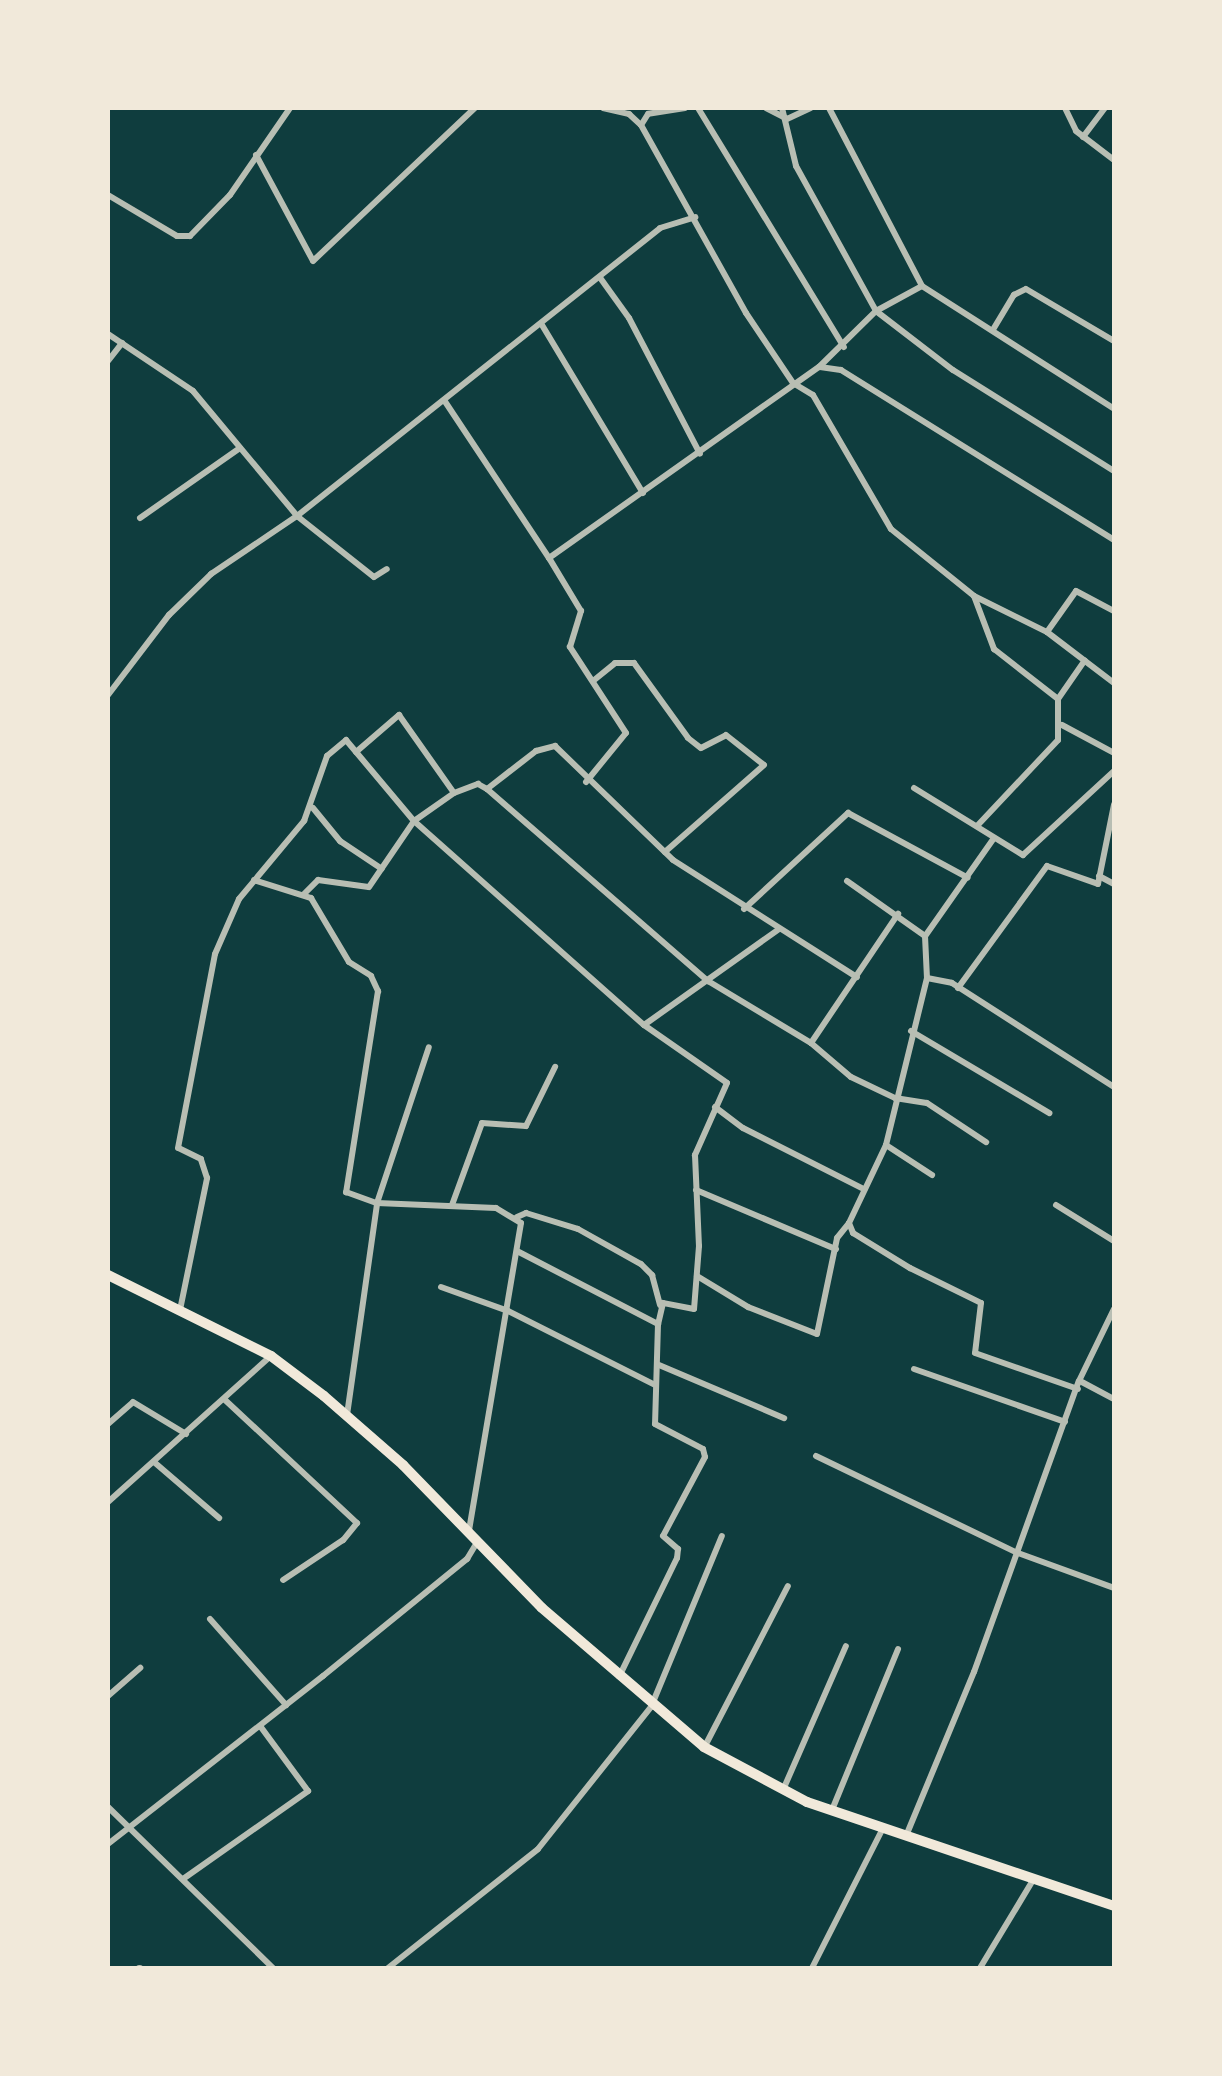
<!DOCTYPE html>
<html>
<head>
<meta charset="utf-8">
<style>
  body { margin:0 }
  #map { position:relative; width:1222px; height:2076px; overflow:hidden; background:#0f3d3e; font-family:"Work Sans",sans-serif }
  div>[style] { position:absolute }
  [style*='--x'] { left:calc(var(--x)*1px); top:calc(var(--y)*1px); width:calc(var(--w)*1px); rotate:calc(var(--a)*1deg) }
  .minor>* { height:6px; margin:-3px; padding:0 3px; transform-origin:3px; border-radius:3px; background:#b8beb3 }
  .trunk>* { height:10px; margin:-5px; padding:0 5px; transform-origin:5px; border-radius:5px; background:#f1e9da }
  span { translate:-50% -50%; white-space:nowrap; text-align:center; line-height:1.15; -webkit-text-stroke:10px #f1e9da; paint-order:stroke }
  .frame { position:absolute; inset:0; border:110px solid #f1e9da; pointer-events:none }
</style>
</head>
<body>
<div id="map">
  <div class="minor">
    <i style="--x:603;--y:108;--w:27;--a:13"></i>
    <i style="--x:629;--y:114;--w:16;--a:43"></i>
    <i style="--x:685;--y:108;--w:37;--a:171"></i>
    <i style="--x:648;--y:114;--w:13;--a:122"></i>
    <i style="--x:641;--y:125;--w:215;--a:60.8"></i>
    <i style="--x:746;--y:313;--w:84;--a:56.1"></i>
    <i style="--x:793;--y:383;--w:23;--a:31"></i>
    <i style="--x:813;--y:395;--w:155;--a:59.8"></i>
    <i style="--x:891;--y:529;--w:107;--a:38.9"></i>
    <i style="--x:974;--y:596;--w:81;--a:26.3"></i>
    <i style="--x:1047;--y:632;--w:84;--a:37.3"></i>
    <i style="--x:698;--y:108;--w:280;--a:58.6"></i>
    <i style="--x:766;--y:108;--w:22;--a:27"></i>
    <i style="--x:782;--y:108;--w:60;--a:76.4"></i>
    <i style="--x:796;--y:166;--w:166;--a:61.1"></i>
    <i style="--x:876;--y:311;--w:97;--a:37.5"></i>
    <i style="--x:953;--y:370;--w:190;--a:32.1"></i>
    <i style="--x:829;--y:108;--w:201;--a:62.4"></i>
    <i style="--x:1065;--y:108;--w:25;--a:64"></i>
    <i style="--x:1076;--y:131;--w:48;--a:37.3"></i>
    <i style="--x:787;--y:119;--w:26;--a:-25"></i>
    <i style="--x:1083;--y:137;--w:36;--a:-53"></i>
    <i style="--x:256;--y:155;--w:120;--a:61.7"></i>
    <i style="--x:313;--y:261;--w:223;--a:-43.4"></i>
    <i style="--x:108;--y:195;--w:80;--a:30.7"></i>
    <i style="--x:177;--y:236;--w:13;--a:0"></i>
    <i style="--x:190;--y:236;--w:57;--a:-45.7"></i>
    <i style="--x:230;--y:195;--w:106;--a:-55.4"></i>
    <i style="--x:601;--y:279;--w:48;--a:54.3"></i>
    <i style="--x:629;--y:318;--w:153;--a:62.4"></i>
    <i style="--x:542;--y:325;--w:196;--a:59"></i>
    <i style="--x:994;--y:328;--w:39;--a:-59"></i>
    <i style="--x:1014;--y:295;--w:13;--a:-27"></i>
    <i style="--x:1026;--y:289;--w:102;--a:30.6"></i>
    <i style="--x:108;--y:334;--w:102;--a:33.8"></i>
    <i style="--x:193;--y:391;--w:163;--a:50.2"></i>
    <i style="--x:297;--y:516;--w:98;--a:38.4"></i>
    <i style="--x:374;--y:577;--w:15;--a:-32"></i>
    <i style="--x:108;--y:361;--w:23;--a:-52"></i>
    <i style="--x:820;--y:367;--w:21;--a:8"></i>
    <i style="--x:841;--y:370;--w:322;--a:31.9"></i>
    <i style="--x:444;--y:400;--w:190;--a:56.4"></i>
    <i style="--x:140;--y:518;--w:122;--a:-35"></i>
    <i style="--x:974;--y:596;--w:57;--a:69.3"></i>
    <i style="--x:994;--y:649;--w:81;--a:38"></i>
    <i style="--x:1047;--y:632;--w:50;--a:-54.7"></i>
    <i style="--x:1076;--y:591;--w:43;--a:27.8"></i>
    <i style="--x:593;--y:681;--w:28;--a:-39"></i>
    <i style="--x:615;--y:663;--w:19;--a:0"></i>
    <i style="--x:634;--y:663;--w:92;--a:54.2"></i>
    <i style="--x:688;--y:738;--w:16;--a:38"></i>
    <i style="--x:701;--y:748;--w:28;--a:-27"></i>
    <i style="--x:726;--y:735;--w:48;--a:38.3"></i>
    <i style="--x:764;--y:765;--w:132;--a:138.7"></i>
    <i style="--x:108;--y:695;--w:101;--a:-52.7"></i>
    <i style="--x:169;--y:615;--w:59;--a:-44.3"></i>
    <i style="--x:211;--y:574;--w:104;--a:-34"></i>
    <i style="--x:297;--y:516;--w:463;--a:-38.4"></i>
    <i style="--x:660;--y:228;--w:37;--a:-17"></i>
    <i style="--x:1062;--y:725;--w:59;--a:28.3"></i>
    <i style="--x:356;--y:752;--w:57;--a:-40.7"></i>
    <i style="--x:399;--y:715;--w:95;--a:54.8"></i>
    <i style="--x:586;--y:782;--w:63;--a:-50.8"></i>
    <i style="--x:626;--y:733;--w:103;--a:-123.1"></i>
    <i style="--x:570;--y:647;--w:38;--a:-73"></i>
    <i style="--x:581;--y:611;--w:62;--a:-121.1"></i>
    <i style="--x:549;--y:558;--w:331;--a:-35.3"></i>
    <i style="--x:819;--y:367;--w:80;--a:-44.5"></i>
    <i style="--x:876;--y:311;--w:52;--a:-28.5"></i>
    <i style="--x:922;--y:286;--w:228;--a:32.6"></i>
    <i style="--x:914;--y:788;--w:128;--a:31.6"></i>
    <i style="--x:1023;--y:855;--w:124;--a:-42.7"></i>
    <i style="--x:487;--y:789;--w:62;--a:-37.8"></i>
    <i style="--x:536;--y:751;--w:20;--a:-15"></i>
    <i style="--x:555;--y:746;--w:164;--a:44"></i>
    <i style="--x:673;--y:860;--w:218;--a:32.5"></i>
    <i style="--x:313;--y:808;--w:43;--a:50.7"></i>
    <i style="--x:340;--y:841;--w:50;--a:33.7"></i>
    <i style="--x:977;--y:826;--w:118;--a:-46.7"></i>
    <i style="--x:1058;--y:740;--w:41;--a:-90"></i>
    <i style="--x:1058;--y:699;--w:47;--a:-55.3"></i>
    <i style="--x:994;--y:838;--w:120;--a:125.1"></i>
    <i style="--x:925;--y:936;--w:42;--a:87.3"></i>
    <i style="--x:927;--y:978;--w:172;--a:103.8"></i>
    <i style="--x:886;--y:1145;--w:86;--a:115.4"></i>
    <i style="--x:849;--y:1223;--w:11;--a:68"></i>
    <i style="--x:853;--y:1233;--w:67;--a:31.6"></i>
    <i style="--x:910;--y:1268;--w:79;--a:26.2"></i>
    <i style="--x:981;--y:1303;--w:50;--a:96.8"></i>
    <i style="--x:975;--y:1353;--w:109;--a:19.3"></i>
    <i style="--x:1099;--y:876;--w:17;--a:28"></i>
    <i style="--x:254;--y:880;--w:60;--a:17.5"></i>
    <i style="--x:311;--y:898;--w:74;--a:59.3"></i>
    <i style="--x:349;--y:962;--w:26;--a:32"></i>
    <i style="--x:371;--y:976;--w:17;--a:65"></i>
    <i style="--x:378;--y:991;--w:204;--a:99"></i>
    <i style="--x:346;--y:1192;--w:33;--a:20"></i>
    <i style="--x:377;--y:1203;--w:119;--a:2.4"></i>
    <i style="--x:496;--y:1208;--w:29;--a:31"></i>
    <i style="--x:521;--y:1223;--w:312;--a:99.6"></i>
    <i style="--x:847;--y:881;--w:95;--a:35.2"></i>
    <i style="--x:304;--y:894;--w:20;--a:-45"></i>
    <i style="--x:318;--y:880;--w:51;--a:7.8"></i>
    <i style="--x:369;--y:887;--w:80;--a:-55.7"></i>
    <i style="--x:414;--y:821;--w:307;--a:41.6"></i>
    <i style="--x:644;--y:1025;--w:101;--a:34.9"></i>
    <i style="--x:727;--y:1083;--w:79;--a:114"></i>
    <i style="--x:695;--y:1155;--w:91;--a:87.5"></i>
    <i style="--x:699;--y:1246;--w:63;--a:94.5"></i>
    <i style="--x:694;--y:1309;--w:32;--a:-169"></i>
    <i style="--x:663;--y:1303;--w:22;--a:103"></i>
    <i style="--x:658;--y:1324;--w:100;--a:91.7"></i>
    <i style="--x:655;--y:1424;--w:54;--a:27.5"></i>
    <i style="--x:703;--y:1449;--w:8;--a:76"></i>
    <i style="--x:705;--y:1457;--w:89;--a:118"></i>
    <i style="--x:663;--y:1536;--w:20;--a:41"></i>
    <i style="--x:678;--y:1549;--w:9;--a:96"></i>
    <i style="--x:677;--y:1558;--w:132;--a:116"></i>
    <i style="--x:744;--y:909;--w:142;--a:-42.7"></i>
    <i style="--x:848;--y:813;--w:136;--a:28.4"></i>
    <i style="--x:927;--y:978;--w:25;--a:11"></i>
    <i style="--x:952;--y:983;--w:193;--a:32.7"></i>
    <i style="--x:958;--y:988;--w:151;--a:-53.9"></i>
    <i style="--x:1047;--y:866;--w:54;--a:19.4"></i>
    <i style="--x:1098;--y:884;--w:81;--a:-78.6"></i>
    <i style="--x:644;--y:1025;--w:166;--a:-35.4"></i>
    <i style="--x:911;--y:1031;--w:161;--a:30.7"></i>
    <i style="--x:811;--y:1043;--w:156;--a:-56"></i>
    <i style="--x:715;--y:1107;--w:35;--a:37"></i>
    <i style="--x:743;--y:1128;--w:136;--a:26.8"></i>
    <i style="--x:886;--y:1145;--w:55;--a:33.1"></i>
    <i style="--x:696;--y:1190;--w:152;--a:22.9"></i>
    <i style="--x:452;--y:1205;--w:87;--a:-69.9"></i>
    <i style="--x:482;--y:1123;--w:44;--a:3.9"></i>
    <i style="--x:526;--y:1126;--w:66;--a:-63.8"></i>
    <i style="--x:1056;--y:1205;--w:68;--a:31.8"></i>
    <i style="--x:517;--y:1217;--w:10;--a:-24"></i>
    <i style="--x:526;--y:1213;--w:54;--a:17.1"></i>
    <i style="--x:578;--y:1229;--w:72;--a:29.1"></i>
    <i style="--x:641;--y:1264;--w:16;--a:45"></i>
    <i style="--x:652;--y:1275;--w:31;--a:75"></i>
    <i style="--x:517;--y:1251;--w:159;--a:27.4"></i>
    <i style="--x:697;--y:1276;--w:60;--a:31.3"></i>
    <i style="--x:748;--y:1307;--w:74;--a:21.4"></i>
    <i style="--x:817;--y:1334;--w:98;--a:-78.2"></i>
    <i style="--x:837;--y:1238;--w:19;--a:-51"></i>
    <i style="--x:441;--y:1287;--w:71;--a:19.7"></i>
    <i style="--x:508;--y:1311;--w:165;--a:26.7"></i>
    <i style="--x:180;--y:1310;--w:135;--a:-78.4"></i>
    <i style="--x:207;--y:1178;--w:20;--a:-108"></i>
    <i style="--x:201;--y:1159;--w:25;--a:-154"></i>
    <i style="--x:178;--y:1148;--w:197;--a:-79.2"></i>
    <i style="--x:215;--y:954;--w:60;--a:-66.4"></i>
    <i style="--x:239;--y:899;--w:102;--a:-50.2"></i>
    <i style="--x:304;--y:821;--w:69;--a:-70.5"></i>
    <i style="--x:327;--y:756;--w:25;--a:-40"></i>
    <i style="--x:346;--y:740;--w:106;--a:50"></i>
    <i style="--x:414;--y:821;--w:49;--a:-35"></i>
    <i style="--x:454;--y:793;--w:26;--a:-21"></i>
    <i style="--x:478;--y:784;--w:10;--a:29"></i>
    <i style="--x:487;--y:789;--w:293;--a:41"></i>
    <i style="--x:708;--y:981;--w:120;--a:31"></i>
    <i style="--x:811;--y:1043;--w:52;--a:40.4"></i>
    <i style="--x:851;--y:1077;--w:49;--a:25.5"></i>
    <i style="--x:895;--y:1098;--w:32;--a:9"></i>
    <i style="--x:927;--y:1103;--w:71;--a:33.5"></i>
    <i style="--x:659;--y:1365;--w:136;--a:23"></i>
    <i style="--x:914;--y:1369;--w:160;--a:19.3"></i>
    <i style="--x:1080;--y:1381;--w:38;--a:28"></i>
    <i style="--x:224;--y:1399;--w:182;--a:43"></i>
    <i style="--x:357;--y:1523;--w:22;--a:129"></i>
    <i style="--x:343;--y:1540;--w:72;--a:146.3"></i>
    <i style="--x:347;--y:1415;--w:214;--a:-81.9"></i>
    <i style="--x:377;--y:1203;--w:164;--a:-71.6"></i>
    <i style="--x:108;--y:1424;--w:33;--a:-41"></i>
    <i style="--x:133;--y:1402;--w:62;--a:31.1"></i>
    <i style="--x:816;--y:1456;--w:224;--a:25.7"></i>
    <i style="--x:1018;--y:1553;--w:102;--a:20"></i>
    <i style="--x:154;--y:1462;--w:86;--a:40.7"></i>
    <i style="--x:108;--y:1502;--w:219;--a:-41.9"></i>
    <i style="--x:210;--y:1619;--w:115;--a:48.5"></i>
    <i style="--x:108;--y:1696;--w:43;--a:-41.2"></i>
    <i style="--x:705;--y:1746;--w:180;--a:-62.6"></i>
    <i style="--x:783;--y:1790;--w:157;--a:-66.4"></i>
    <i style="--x:108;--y:1807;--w:231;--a:44.3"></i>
    <i style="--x:832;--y:1810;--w:174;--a:-67.7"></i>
    <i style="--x:906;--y:1836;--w:178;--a:-67.5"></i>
    <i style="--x:974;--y:1672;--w:309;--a:-70.2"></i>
    <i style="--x:1079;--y:1381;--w:80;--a:-64.1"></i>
    <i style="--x:108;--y:1844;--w:273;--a:-38"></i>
    <i style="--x:323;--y:1676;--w:186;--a:-39.1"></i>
    <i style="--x:467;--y:1559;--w:17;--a:-59"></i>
    <i style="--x:183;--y:1879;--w:153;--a:-35.1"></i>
    <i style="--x:308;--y:1791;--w:81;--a:-126.4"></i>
    <i style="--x:139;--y:1968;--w:1;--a:0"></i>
    <i style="--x:388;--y:1968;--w:191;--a:-38.4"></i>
    <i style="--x:538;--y:1849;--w:181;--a:-51.5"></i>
    <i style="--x:651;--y:1707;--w:185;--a:-67.5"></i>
    <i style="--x:812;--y:1968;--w:157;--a:-63.1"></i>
    <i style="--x:980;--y:1968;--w:103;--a:-58.9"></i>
  </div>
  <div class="trunk">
    <i style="--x:108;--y:1275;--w:182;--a:26.4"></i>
    <i style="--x:271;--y:1356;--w:66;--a:37"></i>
    <i style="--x:324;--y:1396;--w:105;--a:41.1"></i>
    <i style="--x:403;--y:1465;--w:199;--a:45.8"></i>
    <i style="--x:542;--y:1608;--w:213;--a:40.6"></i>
    <i style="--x:704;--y:1747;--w:117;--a:28.1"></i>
    <i style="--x:807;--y:1802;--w:324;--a:18.7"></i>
  </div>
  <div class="frame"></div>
</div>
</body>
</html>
